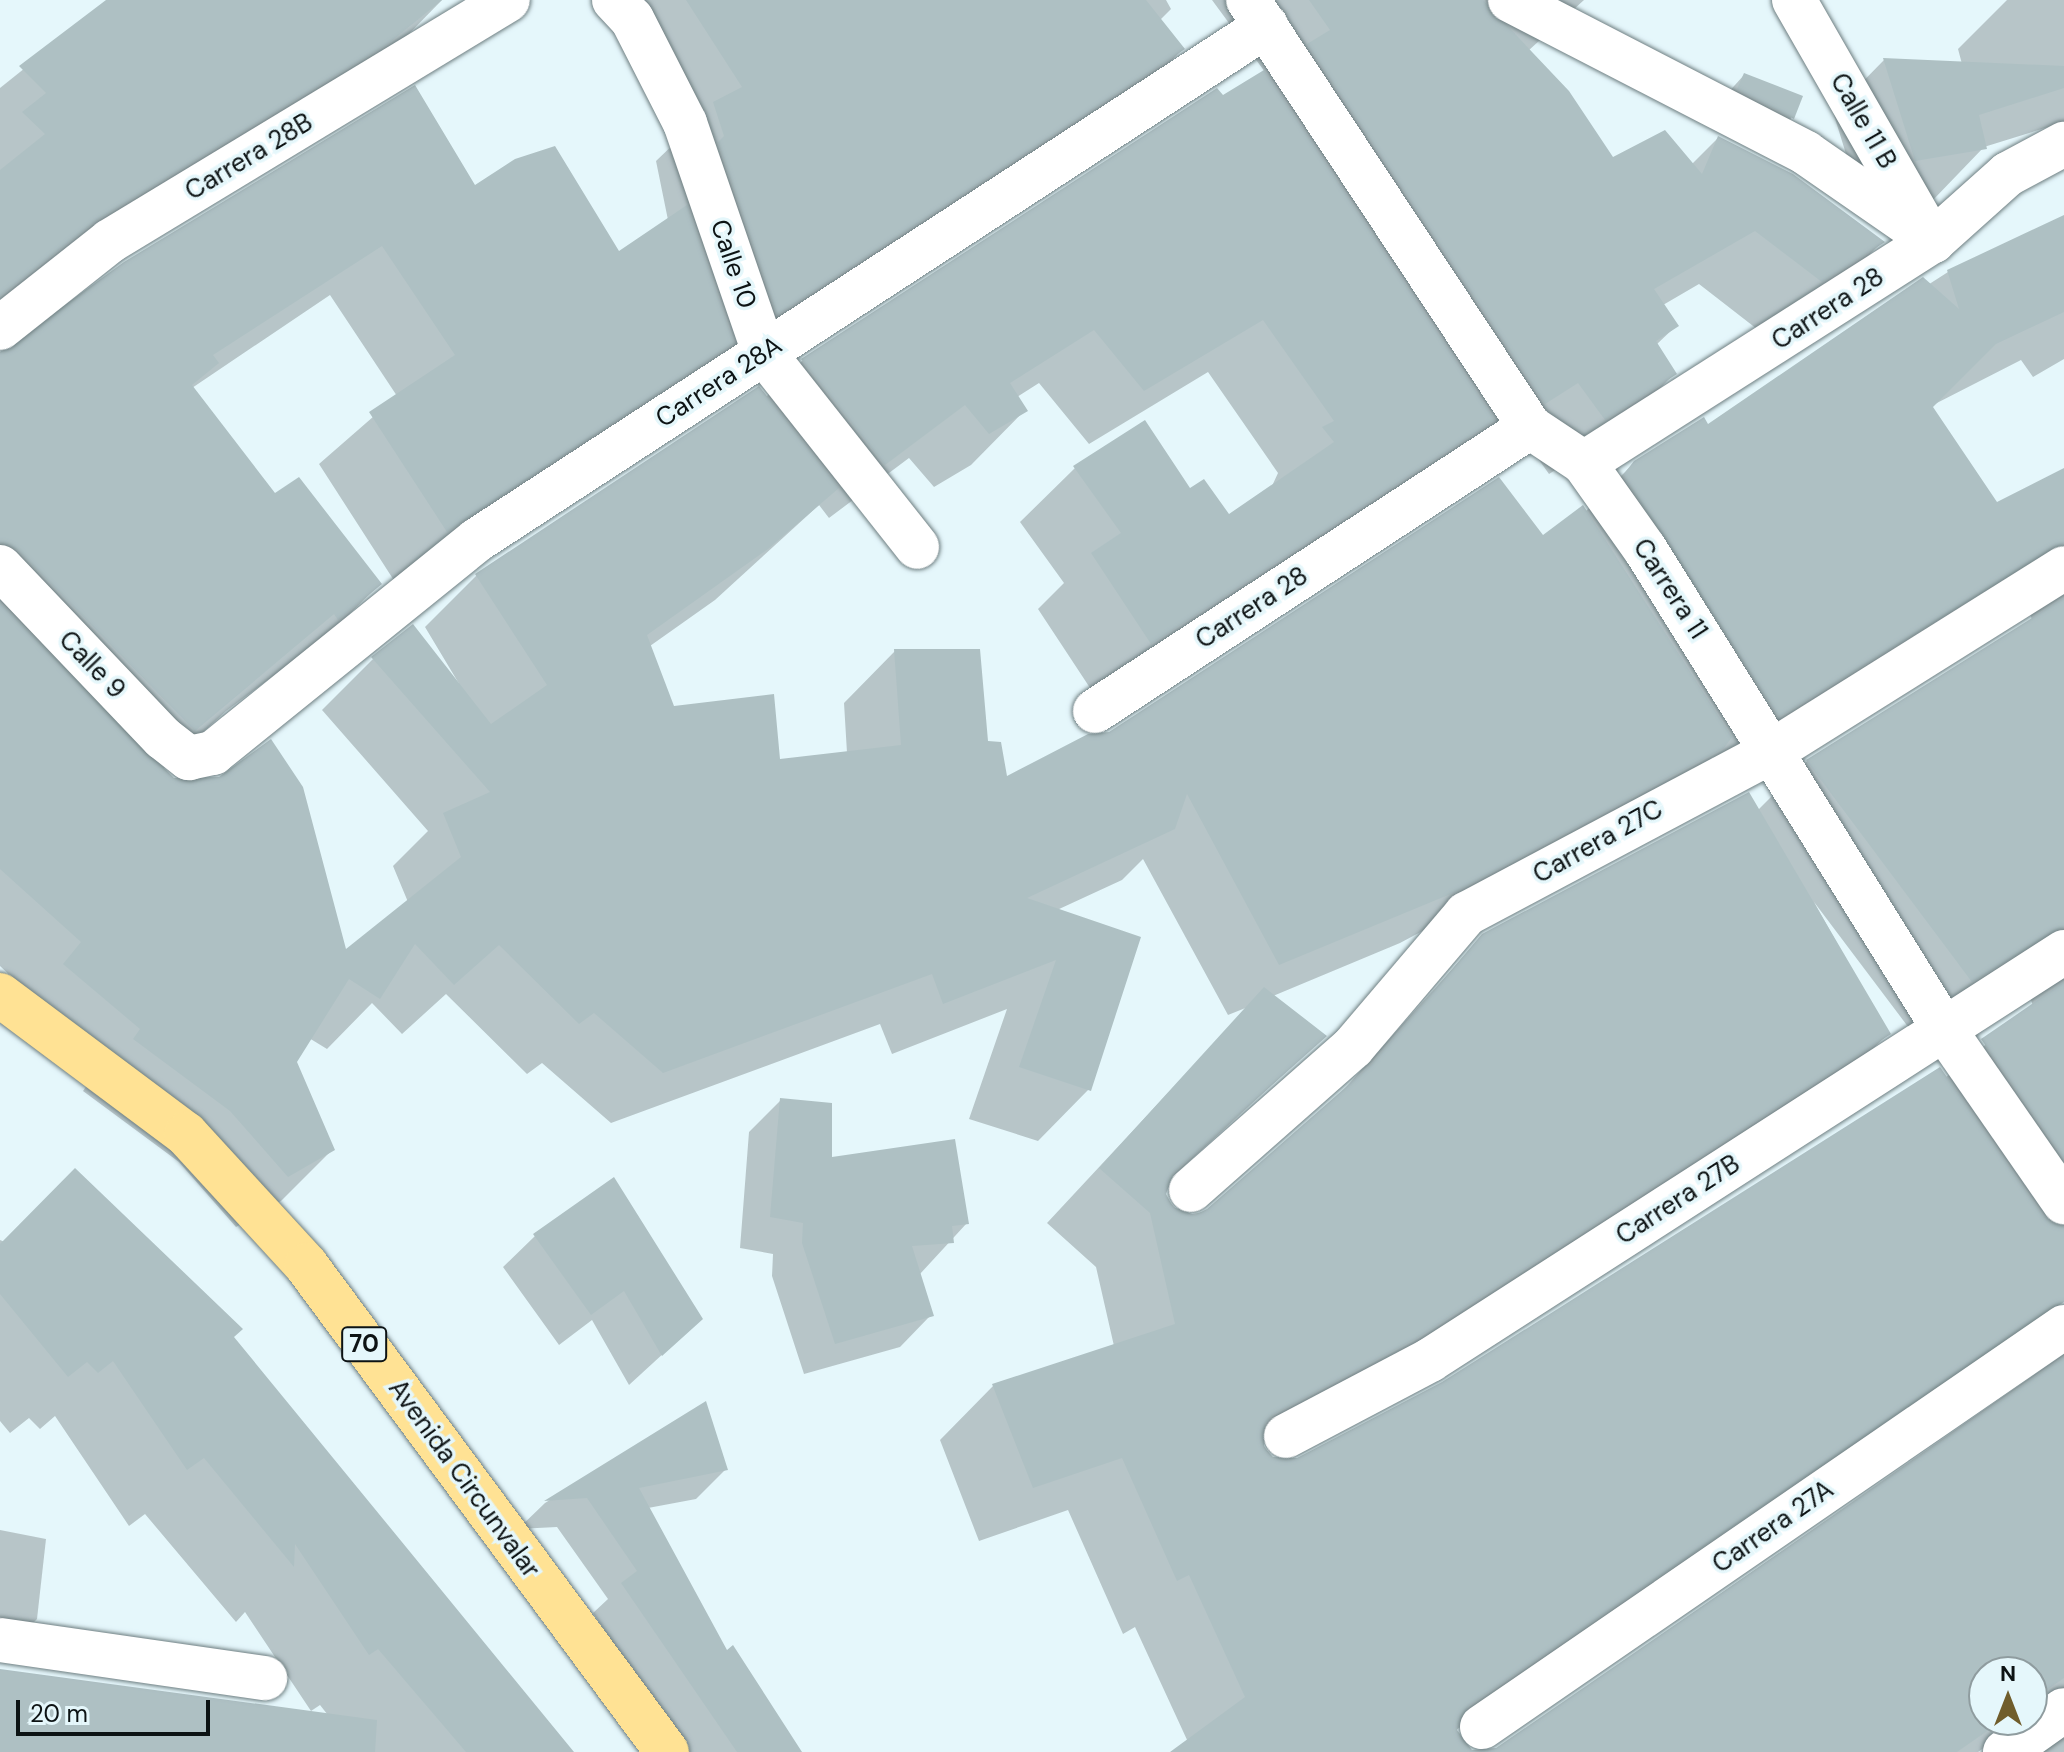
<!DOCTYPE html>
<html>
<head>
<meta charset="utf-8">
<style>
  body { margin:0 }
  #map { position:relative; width:2064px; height:1752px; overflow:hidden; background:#e5f7fb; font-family:"DM Sans",sans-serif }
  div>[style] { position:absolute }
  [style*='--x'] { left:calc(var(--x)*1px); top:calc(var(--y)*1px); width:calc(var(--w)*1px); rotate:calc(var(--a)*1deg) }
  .shadow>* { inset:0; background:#0003; transform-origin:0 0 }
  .building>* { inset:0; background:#aec0c3 }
  .roads { filter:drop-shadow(0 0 2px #6e7e81) drop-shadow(0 0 2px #6e7e81) }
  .minor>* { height:44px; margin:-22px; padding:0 22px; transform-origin:22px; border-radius:22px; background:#fff }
  .primary>* { height:44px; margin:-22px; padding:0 22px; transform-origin:22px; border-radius:22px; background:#ffe294 }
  span { translate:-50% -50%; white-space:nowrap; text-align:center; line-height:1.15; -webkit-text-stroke:7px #e5f7fb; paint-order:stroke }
  .shield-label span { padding:2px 6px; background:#e5f7fb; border:2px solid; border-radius:6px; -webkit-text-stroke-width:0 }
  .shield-label { font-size:24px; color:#0d1314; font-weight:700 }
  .street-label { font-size:26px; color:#0d1314 }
  .north { position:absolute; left:1968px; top:1656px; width:80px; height:80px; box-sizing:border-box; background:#e5f7fb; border:2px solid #8f9c9f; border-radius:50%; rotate:0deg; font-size:22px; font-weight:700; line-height:32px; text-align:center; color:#0d1314 }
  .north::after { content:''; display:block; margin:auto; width:28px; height:36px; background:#705d2b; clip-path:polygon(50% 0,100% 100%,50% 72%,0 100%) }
  .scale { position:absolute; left:16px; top:1700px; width:194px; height:36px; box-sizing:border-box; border:4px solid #0d1314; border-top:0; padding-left:10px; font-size:24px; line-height:28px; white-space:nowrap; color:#0d1314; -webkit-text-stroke:6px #e5f7fb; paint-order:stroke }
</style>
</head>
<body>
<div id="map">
  <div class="shadow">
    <i style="clip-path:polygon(110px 0,442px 0,401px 42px,0 305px,0 88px)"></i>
    <i style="clip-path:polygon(evenodd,613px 0,1166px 0,1171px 9px,1160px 20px,1183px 49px,1126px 106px,395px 582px,319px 464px,397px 396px,330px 295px,192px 388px,275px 496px,380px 584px,328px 635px,226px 711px,163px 769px,345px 952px,408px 902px,393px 866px,428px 831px,322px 710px,373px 659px,464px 692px,425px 627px,476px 576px,765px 398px,802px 361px,1217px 90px,1223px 98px,1265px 72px,1212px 0,1584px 0,1528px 51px,1613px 159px,1691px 165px,1718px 138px,1882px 242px,1828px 296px,1766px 336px,1699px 284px,1663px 305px,1676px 326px,1656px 345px,1674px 374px,1620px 429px,1549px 474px,1522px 436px,1096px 697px,1038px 609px,1064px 583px,1020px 522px,1075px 468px,1190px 491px,1229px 516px,1272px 486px,1278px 473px,1208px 372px,1089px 444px,1039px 383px,1017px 397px,1025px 410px,971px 465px,934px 487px,909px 458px,829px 518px,819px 505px,715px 600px,650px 646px,673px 708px,778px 761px,847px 753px,844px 703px,895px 651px,986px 742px,1006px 779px,1543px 538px,1585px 512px,1635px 462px,1707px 427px,1948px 272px,2064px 218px,2064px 359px,2033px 377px,2021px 360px,1931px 406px,1996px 504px,2064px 470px,2064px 1298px,2007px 1356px,1456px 1730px,1470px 1751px,1497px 1750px,2064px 1354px,2064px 1752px,2030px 1752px,2012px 1728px,1978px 1752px,1178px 1752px,1188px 1742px,1135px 1627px,1123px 1634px,1068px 1510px,979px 1541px,940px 1440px,993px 1386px,1114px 1346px,1096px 1267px,1047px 1223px,1248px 1007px,1228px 1015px,1143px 859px,1122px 880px,1057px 910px,1089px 1089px,1038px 1141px,969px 1119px,1007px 1009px,892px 1054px,880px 1024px,611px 1123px,542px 1063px,527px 1074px,446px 994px,402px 1034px,372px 1003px,327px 1049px,309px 1038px,294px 1062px,333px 1149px,281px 1201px,236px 1227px,179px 1162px,83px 1091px,90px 1081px,31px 995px,0 966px,0 352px,475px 188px,619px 254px,668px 220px,656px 161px,680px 138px,613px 0,2029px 610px,2032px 620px,1807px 761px,1758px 810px,1483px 935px,1338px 1096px,1208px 1211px,1182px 1216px,1164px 1195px,1169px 1180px,1324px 1037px,1273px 996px,1400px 943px,1670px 799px,1713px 757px,1723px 772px,2029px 610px,613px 0,1814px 902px,1915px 1036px,2029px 994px,2033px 1006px,1945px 1078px,1444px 1383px,1298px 1460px,1272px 1459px,1263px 1444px,1361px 1392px,1834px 1087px,1888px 1034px,1814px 902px,613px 0,1984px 1672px,2032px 1672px,2032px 1720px,1984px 1720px,1984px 1672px)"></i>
    <i style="clip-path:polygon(2007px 0,2064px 0,2064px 122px,1984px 147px,1933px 200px,1864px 212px,1833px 112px,1884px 60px,1962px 64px,1958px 49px)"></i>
    <i style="left:1744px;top:75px;width:64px;height:23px;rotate:42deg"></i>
    <i style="clip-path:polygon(781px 1100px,830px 1159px,967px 1223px,920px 1274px,931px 1315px,900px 1347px,804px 1374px,772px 1276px,773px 1254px,740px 1248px,749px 1132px)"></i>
    <i style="clip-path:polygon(535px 1236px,701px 1319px,629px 1385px,592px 1320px,559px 1345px,503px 1267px)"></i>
    <i style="clip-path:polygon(0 1240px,231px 1338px,569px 1752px,357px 1752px,320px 1705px,311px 1711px,245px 1612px,236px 1622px,145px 1514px,129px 1526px,55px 1416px,40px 1429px,29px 1418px,10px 1433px,0 1421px)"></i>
    <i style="clip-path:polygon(705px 1404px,725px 1470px,696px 1499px,648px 1508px,726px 1653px,799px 1752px,686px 1752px,593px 1613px,608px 1599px,557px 1527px,518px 1529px,545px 1503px)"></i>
    <i style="clip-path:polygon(0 1530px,46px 1539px,37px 1619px,0 1656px)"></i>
  </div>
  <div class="building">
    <i style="clip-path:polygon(106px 0,442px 0,389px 43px,97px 220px,0 296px,0 170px,45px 134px,22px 112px,46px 93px,19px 66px)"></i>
    <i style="clip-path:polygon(686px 0,1146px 0,1185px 49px,777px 315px,718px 142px,724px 136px,713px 102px,742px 87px)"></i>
    <i style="clip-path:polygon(1309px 0,1483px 0,1569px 91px,1613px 157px,1665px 130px,1702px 174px,1718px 136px,1793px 174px,1885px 242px,1822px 282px,1755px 231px,1654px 289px,1679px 326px,1656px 341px,1677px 374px,1605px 420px,1578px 383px,1545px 404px,1307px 44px,1330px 30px)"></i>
    <i style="clip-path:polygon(1883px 58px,2064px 66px,2064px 88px,1979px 115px,1987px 149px,1915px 161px)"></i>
    <i style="clip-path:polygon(1264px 70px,1495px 420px,1151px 644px,1091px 553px,1121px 533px,1073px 466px,1145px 420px,1190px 488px,1204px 479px,1229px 514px,1334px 442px,1322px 427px,1334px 421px,1263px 320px,1144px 391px,1094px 330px,1010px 383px,1028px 411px,989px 434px,965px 405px,885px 465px,801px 359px,1217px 88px,1223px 95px)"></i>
    <i style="clip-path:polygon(1744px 73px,1803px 96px,1794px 119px,1737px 89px)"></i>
    <i style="clip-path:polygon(415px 85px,475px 185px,515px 159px,555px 146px,619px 251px,687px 205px,734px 343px,447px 532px,369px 412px,455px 355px,382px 246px,213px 355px,219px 363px,192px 385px,275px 493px,299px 477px,382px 584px,338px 620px,334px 614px,195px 731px,18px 550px,0 543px,0 352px,124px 262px)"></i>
    <i style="clip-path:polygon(2064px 215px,2064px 312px,1996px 344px,1933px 407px,1997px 502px,2064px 468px,2064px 543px,1779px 717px,1623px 475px,1634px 461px,1704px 417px,1708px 424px,1923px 277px,1959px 309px,1947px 270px)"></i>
    <i style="clip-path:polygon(759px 386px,839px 488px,768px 549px,647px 635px,674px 706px,774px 694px,780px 759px,901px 745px,894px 649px,980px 649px,988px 741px,1001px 742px,1007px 776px,1088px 734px,1109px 732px,1499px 477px,1543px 535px,1583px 505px,1732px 737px,1724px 748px,1453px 893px,1279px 965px,1187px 794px,1175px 829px,1027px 898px,1141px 937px,1091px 1091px,1019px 1067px,1056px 960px,943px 1004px,932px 974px,663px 1073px,594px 1013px,579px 1024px,499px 945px,454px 985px,415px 944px,380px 999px,349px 979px,297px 1062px,335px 1150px,288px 1177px,230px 1111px,133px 1039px,140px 1029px,63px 964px,81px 942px,0 869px,0 603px,174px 778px,219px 777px,271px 739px,303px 787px,346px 949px,461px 857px,443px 813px,490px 792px,371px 657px,413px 624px,491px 724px,547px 685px,475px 574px)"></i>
    <i style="clip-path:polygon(2064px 598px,2064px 927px,1972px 982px,1806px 760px)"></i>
    <i style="clip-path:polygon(1749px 792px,1891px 1034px,1417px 1338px,1274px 1414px,1265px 1423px,1264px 1447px,1273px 1457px,1297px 1458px,1442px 1382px,1940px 1067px,2043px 1216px,2064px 1227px,2064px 1302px,1468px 1706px,1457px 1730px,1472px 1750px,1496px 1748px,2064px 1357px,2064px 1678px,2032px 1700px,2032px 1672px,1984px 1672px,1984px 1720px,2003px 1720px,1957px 1752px,1170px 1752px,1245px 1697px,1189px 1575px,1177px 1581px,1122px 1458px,1033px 1488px,992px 1384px,1175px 1324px,1150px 1213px,1099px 1168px,1264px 987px,1327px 1036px,1174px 1172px,1166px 1194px,1173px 1207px,1195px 1215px,1207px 1209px,1370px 1066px,1482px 934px)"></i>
    <i style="clip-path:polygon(2064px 982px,2064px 1158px,1981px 1039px)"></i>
    <i style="clip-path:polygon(780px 1098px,832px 1103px,832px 1157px,955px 1139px,969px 1224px,952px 1226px,954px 1243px,912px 1246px,934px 1316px,835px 1344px,802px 1243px,803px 1223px,770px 1217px)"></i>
    <i style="clip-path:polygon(75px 1168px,243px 1329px,234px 1337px,574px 1752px,466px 1752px,378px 1649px,369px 1655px,295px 1544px,294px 1567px,204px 1458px,187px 1470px,113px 1361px,98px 1373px,87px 1362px,68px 1377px,0 1294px,0 1244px)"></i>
    <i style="clip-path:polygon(614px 1177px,703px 1319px,662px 1356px,624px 1291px,591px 1315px,533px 1234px)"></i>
    <i style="clip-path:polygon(706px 1401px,728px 1470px,639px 1488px,727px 1650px,733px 1645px,802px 1752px,737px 1752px,621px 1583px,637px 1571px,587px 1498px,544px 1501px)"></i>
    <i style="clip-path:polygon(0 1669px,377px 1720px,375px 1752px,0 1752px)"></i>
  </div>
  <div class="roads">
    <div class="minor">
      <i style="--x:614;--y:0;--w:26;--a:47"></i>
      <i style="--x:632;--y:19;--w:117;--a:63"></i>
      <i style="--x:685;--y:123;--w:243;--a:71"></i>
      <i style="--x:764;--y:353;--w:247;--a:51.7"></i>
      <i style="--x:1248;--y:0;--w:512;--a:56.56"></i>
      <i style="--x:1530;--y:427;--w:65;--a:33.7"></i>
      <i style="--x:1584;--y:463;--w:105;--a:54.7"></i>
      <i style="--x:1645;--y:549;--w:566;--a:58.08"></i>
      <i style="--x:1944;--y:1029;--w:211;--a:55.3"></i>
      <i style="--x:1510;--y:0;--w:333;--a:27.3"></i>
      <i style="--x:1806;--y:153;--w:155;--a:34.7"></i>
      <i style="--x:1794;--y:0;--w:267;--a:60.2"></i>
      <i style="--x:0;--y:328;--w:140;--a:-38.3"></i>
      <i style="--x:110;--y:241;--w:465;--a:-31.2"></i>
      <i style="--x:1584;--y:463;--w:414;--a:-32.5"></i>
      <i style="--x:1933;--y:241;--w:101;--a:-41.8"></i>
      <i style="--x:2008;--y:174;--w:64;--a:-28.2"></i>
      <i style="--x:0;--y:567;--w:236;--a:46.4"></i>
      <i style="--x:163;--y:738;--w:33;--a:38"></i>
      <i style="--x:189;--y:758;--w:25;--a:-12"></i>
      <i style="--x:213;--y:753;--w:339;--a:-38.9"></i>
      <i style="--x:477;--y:540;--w:942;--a:-33.08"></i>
      <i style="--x:1095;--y:711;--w:520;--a:-33.14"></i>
      <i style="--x:1191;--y:1190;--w:216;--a:-41.4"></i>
      <i style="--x:1353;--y:1047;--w:175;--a:-49.6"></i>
      <i style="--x:1466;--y:914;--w:349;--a:-28"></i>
      <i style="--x:1774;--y:750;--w:342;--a:-32.1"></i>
      <i style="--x:1286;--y:1436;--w:163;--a:-27.8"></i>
      <i style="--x:1430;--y:1360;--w:754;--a:-32.76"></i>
      <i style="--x:0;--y:1640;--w:268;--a:8.2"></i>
      <i style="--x:1482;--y:1727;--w:706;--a:-34.5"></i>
      <i style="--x:2005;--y:1752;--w:72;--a:-35.4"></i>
    </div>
    <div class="primary">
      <i style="--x:0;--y:995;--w:232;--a:36.8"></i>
      <i style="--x:186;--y:1134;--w:178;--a:47.5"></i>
      <i style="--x:306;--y:1265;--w:606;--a:53.45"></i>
    </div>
  </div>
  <div class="shield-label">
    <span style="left:364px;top:1344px">70</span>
  </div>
  <div class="street-label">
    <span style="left:1863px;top:121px;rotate:60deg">Calle 11 B</span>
    <span style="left:249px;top:157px;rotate:-31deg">Carrera 28B</span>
    <span style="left:733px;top:264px;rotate:71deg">Calle 10</span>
    <span style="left:1828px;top:309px;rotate:-33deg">Carrera 28</span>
    <span style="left:719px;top:382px;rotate:-33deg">Carrera 28A</span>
    <span style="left:1670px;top:589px;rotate:57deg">Carrera 11</span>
    <span style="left:1252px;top:608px;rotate:-33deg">Carrera 28</span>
    <span style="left:92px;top:665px;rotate:46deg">Calle 9</span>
    <span style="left:1598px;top:842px;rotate:-29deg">Carrera 27C</span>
    <span style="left:1678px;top:1200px;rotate:-33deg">Carrera 27B</span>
    <span style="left:464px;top:1479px;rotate:54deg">Avenida Circunvalar</span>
    <span style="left:1773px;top:1527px;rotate:-35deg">Carrera 27A</span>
  </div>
  <div class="north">N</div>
  <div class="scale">20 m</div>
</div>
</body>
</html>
